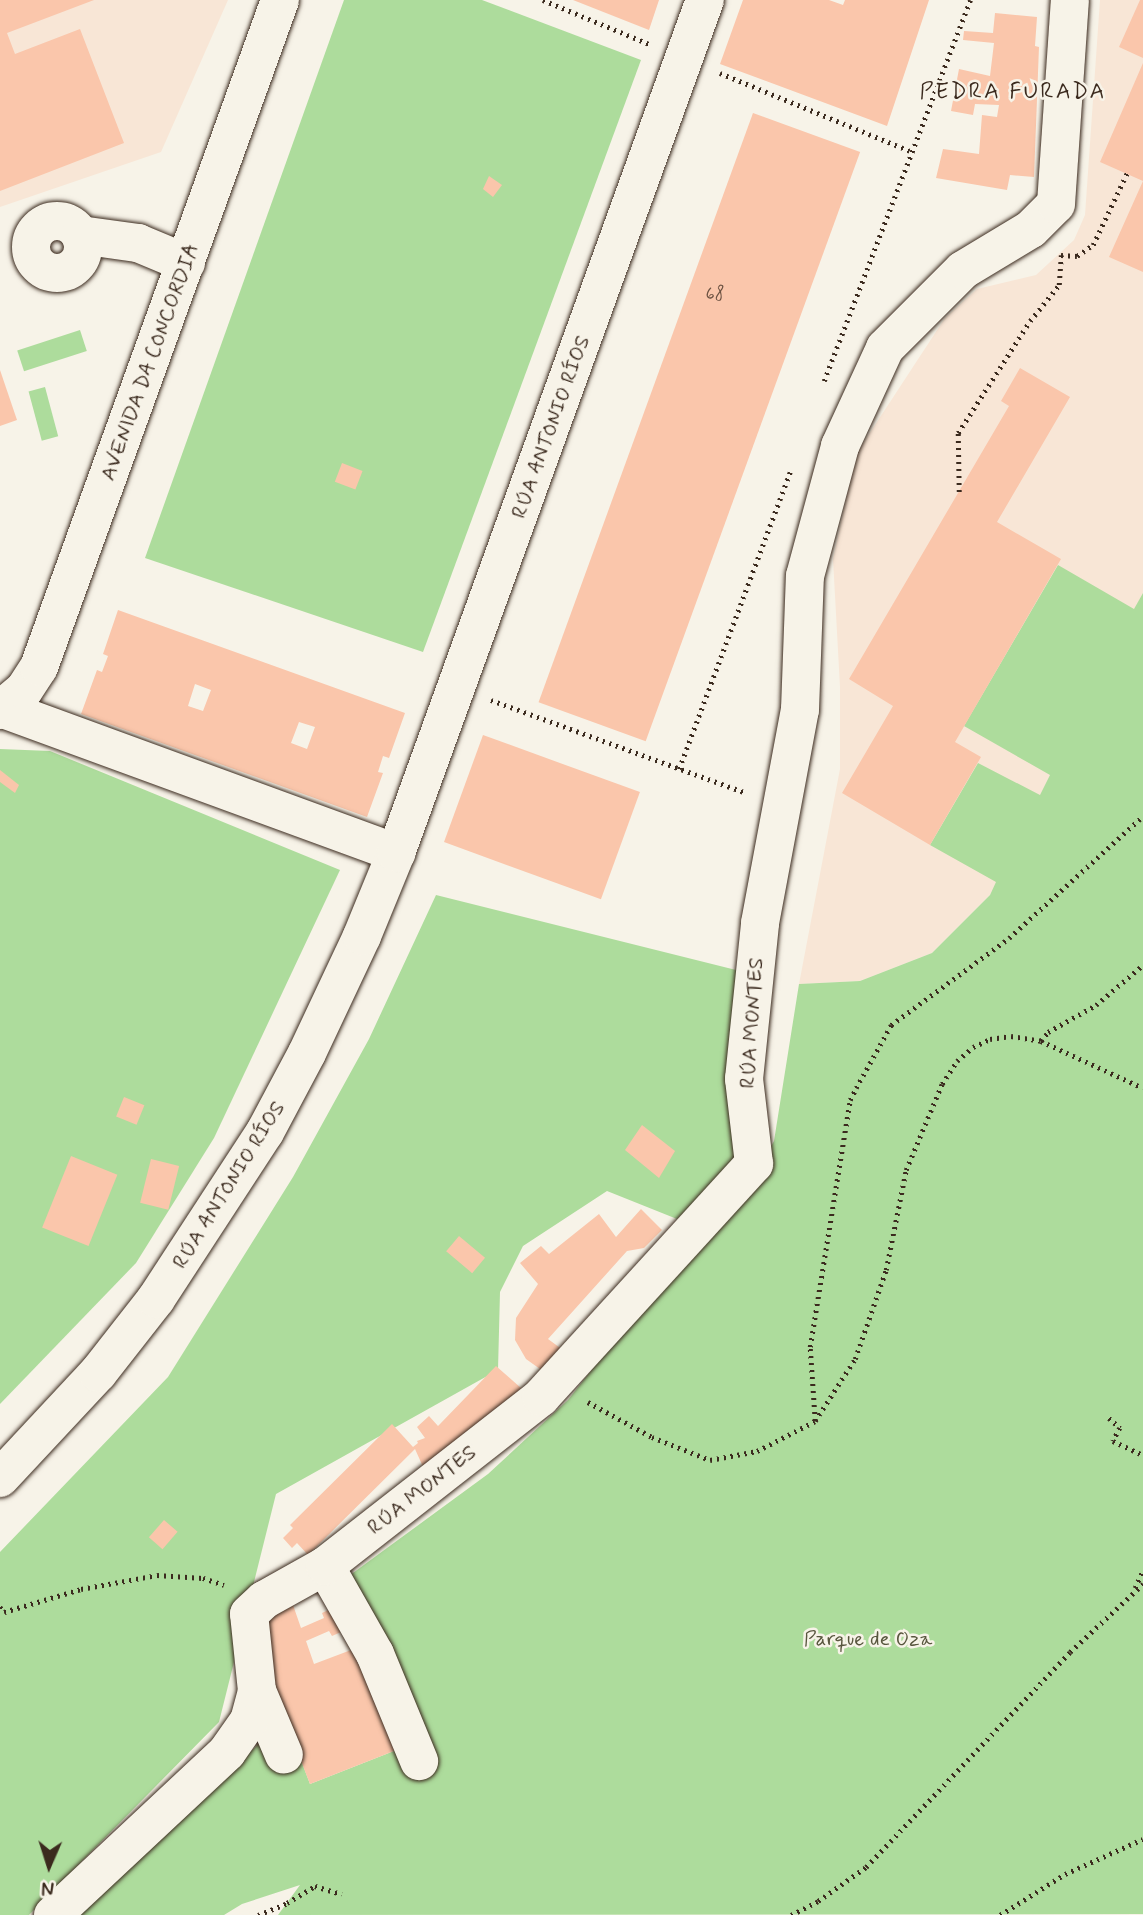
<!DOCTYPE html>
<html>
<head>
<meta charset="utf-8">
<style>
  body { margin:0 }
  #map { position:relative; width:1143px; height:1915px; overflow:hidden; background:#f7f3e8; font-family:Mynerve,sans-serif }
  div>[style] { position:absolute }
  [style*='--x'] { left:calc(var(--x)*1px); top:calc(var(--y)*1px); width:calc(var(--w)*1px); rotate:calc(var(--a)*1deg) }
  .built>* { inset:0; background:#f8e6d6 }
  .green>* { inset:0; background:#addc9c; transform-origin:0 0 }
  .building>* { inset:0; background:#fac6ab; transform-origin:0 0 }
  .path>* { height:4.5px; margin-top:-2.25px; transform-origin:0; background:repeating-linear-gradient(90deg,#3b2a1e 0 2px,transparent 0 7px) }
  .roads { filter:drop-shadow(0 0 2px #3b2a1e) drop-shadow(0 0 2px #3b2a1e) }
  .minor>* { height:38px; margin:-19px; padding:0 19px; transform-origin:19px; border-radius:19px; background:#f7f3e8 }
  .minor>.ring { margin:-19px; padding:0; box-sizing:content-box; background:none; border:38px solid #f7f3e8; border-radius:50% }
  span { translate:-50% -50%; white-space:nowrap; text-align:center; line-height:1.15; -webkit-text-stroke:5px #f7f3e8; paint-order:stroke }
  .number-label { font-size:18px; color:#6b5141 }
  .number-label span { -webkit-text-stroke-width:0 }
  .street-label { font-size:21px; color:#3b2a1e }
  .park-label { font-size:21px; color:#58563e }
  .neighbourhood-label { font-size:23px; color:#3b2a1e; letter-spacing:2px }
  .north { position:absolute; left:14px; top:1831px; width:70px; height:70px; -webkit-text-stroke:5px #f7f3e8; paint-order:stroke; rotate:183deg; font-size:19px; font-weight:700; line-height:28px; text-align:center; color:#3b2a1e }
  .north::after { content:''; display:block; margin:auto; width:24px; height:32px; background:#3b2a1e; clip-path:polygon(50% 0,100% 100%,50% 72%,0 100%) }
</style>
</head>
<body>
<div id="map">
  <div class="built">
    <i style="clip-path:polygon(0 0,228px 0,161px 152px,0 207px)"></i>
    <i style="clip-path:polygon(1100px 0,1143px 0,1143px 593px,990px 895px,932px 953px,860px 981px,799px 984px,840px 769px,840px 687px,833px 559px,856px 454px,945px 318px,977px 289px,1036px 275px,1074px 240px,1085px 215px)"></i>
  </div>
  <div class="green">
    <i style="clip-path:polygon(344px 0,482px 0,641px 60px,423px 652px,145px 558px)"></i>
    <i style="left:80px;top:330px;width:22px;height:66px;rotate:72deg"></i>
    <i style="left:45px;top:387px;width:51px;height:17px;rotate:75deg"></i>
    <i style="clip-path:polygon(1058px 565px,1134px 609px,1143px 593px,1143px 1914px,278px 1915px,300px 1885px,242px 1904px,224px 1915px,77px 1915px,266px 1737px,301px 1760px,310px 1784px,399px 1749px,412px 1780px,432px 1761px,342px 1581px,488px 1474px,568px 1400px,680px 1257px,737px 1209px,774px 1141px,799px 984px,860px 981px,932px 953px,990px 895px,996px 882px,930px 845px,978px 763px,1040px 795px,1050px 775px,964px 726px)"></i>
    <i style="clip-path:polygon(0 749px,50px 751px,340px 870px,214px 1138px,136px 1263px,0 1404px)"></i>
    <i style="clip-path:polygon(436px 895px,744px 972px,737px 1161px,677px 1219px,607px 1191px,523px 1246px,500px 1292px,498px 1370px,276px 1494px,219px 1722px,29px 1915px,0 1915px,0 1552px,168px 1377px,293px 1177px,369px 1039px)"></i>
  </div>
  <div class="building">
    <i style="clip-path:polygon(0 0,94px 0,7px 33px,15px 54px,80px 29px,124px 143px,0 191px)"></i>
    <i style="clip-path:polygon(573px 0,659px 0,649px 30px)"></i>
    <i style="clip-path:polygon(743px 0,829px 0,843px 5px,845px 0,929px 0,887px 126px,720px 64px)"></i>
    <i style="clip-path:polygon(1140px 0,1143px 0,1143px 58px,1119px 47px)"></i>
    <i style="clip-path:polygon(995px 13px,1037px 17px,1035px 46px,1039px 47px,1034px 177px,1010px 175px,1007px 190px,936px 178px,943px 149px,979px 154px,982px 115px,997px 117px,999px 105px,975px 104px,973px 115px,951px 111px,959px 69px,990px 76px,994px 43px,963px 40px,964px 31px,993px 33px)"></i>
    <i style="clip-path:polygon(1143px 63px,1143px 272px,1109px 257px,1143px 181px,1100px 162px)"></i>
    <i style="left:753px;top:113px;width:114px;height:627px;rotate:20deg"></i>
    <i style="clip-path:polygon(489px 176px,502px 185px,493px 197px,483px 189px)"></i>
    <i style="clip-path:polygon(1020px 368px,1070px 397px,997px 522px,1061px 559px,955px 742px,981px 757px,930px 845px,842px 793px,893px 706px,849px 679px,1009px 406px,1001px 401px)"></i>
    <i style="clip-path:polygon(0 370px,17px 420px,0 426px)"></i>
    <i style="left:342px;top:463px;width:22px;height:20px;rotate:21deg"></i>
    <i style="clip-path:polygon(evenodd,118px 610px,405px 713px,389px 758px,383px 756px,378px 772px,383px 773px,367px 817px,81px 714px,97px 670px,102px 672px,108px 656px,103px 654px,118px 610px,195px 684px,211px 690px,203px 711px,188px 706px,195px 684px,118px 610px,299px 722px,315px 727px,307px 749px,291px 743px,299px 722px)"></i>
    <i style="left:483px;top:735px;width:167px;height:114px;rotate:20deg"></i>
    <i style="clip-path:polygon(0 770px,19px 785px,15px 793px,0 782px)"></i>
    <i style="left:124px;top:1097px;width:22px;height:21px;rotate:22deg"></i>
    <i style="clip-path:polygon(642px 1125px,675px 1151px,659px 1178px,625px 1150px)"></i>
    <i style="left:71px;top:1156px;width:50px;height:77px;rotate:22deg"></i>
    <i style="left:151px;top:1159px;width:29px;height:45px;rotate:14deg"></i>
    <i style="clip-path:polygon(641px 1209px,662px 1230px,644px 1248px,627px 1251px,548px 1339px,563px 1350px,547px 1374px,526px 1359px,515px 1340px,516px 1318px,538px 1284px,520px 1263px,541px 1246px,549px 1254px,599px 1214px,616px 1237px)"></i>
    <i style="left:459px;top:1236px;width:34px;height:20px;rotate:40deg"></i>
    <i style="clip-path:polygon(496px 1366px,521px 1388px,492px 1417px,424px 1469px,415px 1449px,308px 1555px,297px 1543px,292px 1548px,283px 1538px,293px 1528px,290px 1525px,392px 1424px,413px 1447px,418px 1443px,417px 1441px,425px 1438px,417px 1427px,429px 1416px,438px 1426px,440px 1424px)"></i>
    <i style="left:164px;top:1520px;width:18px;height:23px;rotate:41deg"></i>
    <i style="clip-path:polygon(293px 1605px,301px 1628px,324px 1618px,322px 1613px,339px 1605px,350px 1628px,332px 1636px,329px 1631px,306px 1641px,314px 1664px,359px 1647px,399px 1749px,310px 1784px,274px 1691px,258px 1623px)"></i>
  </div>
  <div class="path">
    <i style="--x:543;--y:0;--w:115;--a:22.5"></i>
    <i style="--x:720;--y:73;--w:205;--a:22.3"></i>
    <i style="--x:824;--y:381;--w:408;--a:-69"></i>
    <i style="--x:959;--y:492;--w:59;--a:-91"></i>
    <i style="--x:958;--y:433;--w:133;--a:-57.3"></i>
    <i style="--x:1030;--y:321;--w:46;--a:-51.1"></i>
    <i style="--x:1059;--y:285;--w:30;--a:-86"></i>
    <i style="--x:1061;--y:255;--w:16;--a:4"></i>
    <i style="--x:1077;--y:256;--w:19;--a:-35"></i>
    <i style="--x:1093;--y:245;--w:80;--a:-64.7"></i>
    <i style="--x:491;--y:700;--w:271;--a:20"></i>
    <i style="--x:679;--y:769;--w:317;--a:-69.5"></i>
    <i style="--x:1041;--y:1041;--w:11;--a:-52"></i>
    <i style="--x:1048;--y:1032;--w:55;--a:-29.4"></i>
    <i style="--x:1096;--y:1005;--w:62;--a:-40.4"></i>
    <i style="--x:588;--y:1402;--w:73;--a:28.7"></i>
    <i style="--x:652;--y:1437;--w:62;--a:21.6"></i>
    <i style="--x:710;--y:1460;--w:48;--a:-10.8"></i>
    <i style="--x:757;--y:1451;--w:65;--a:-27.3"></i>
    <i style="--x:815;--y:1421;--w:74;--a:-57.2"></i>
    <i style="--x:855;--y:1359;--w:94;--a:-70.8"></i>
    <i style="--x:886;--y:1270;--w:102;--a:-78.7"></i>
    <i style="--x:906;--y:1170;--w:93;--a:-67.3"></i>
    <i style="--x:942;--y:1084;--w:27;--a:-57"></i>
    <i style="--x:957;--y:1061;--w:21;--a:-41"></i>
    <i style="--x:973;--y:1047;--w:19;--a:-25"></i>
    <i style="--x:990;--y:1039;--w:21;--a:-8"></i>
    <i style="--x:1011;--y:1036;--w:30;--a:9"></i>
    <i style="--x:1041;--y:1041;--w:112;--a:24.7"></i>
    <i style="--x:1109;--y:1418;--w:15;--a:42"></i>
    <i style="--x:1120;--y:1428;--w:15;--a:118"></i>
    <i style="--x:1113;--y:1441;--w:33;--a:25"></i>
    <i style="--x:815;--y:1421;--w:74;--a:-93.9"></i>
    <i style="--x:810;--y:1347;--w:250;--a:-80.8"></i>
    <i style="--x:850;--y:1100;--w:13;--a:-63"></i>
    <i style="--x:856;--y:1088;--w:72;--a:-60.9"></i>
    <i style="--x:891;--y:1025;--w:147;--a:-36.4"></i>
    <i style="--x:1009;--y:938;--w:181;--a:-42.3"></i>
    <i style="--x:1135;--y:1588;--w:20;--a:-66"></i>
    <i style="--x:0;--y:1607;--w:6;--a:51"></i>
    <i style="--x:4;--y:1612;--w:80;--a:-16.6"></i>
    <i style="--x:81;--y:1589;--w:77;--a:-10.4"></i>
    <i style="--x:157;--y:1575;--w:46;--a:3.7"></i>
    <i style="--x:203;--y:1578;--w:22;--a:18"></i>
    <i style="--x:258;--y:1915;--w:31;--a:-22"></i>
    <i style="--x:287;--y:1903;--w:33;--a:-31"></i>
    <i style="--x:315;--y:1886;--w:28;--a:17"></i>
    <i style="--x:791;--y:1915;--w:30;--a:-27"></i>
    <i style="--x:818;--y:1901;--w:59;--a:-35.3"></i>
    <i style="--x:866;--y:1867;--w:296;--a:-46.5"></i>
    <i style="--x:1070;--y:1652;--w:100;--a:-43"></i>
    <i style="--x:1000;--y:1915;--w:77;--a:-32.2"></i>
    <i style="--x:1065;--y:1874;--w:85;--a:-24.2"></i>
  </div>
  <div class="roads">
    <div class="minor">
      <i class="ring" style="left:31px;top:221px;width:14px;height:14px"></i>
      <i style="--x:80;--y:235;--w:59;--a:7.9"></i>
      <i style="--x:138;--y:243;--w:52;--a:22.6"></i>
      <i style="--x:3;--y:709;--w:419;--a:20.1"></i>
      <i style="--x:0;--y:710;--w:31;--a:-40"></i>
      <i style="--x:24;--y:690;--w:27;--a:-57"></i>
      <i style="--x:39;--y:667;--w:709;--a:-70.13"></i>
      <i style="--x:0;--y:1478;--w:144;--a:-47"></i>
      <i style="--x:98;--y:1373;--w:94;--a:-51.9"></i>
      <i style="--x:156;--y:1299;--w:199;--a:-56.9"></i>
      <i style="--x:265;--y:1132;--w:89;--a:-62"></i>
      <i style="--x:307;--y:1053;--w:129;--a:-64.8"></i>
      <i style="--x:362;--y:936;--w:90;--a:-67.7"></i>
      <i style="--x:396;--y:853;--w:907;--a:-70.09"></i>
      <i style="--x:325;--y:1566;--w:101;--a:60.4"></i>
      <i style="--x:375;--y:1654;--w:116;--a:67.6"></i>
      <i style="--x:257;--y:1691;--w:69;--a:67.1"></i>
      <i style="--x:53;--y:1915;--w:238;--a:-43.1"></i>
      <i style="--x:227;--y:1752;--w:38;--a:-55"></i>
      <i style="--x:249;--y:1721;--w:31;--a:-75"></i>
      <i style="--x:257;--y:1691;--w:77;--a:-95.9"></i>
      <i style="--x:249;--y:1614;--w:21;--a:-43"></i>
      <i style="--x:264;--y:1600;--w:70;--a:-29.1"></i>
      <i style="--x:325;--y:1566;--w:274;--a:-38"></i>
      <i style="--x:541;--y:1397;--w:316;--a:-47.6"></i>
      <i style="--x:754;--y:1164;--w:86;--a:-96.7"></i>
      <i style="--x:744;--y:1079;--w:157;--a:-84.1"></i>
      <i style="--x:760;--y:923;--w:217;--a:-79.4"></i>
      <i style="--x:800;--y:710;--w:134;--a:-87.9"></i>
      <i style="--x:805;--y:576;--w:135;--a:-74.9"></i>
      <i style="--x:840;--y:446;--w:108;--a:-65.3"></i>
      <i style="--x:885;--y:348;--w:110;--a:-45"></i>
      <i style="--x:963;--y:270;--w:79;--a:-31.1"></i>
      <i style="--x:1031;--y:229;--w:35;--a:-45"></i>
      <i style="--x:1056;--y:204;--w:204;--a:-86.1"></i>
    </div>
  </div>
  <div class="number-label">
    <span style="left:715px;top:294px">68</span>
  </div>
  <div class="street-label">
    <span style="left:150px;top:362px;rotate:-70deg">AVENIDA DA CONCORDIA</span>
    <span style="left:551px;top:427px;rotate:-70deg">RÚA ANTONIO RÍOS</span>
    <span style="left:752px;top:1023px;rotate:-86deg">RÚA MONTES</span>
    <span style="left:229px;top:1185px;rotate:-58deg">RÚA ANTONIO RÍOS</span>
    <span style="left:422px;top:1490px;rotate:-38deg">RÚA MONTES</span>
  </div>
  <div class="park-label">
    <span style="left:868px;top:1639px">Parque de Oza</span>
  </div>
  <div class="neighbourhood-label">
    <span style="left:1013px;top:92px">PEDRA FURADA</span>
  </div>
  <div class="north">N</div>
</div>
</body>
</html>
